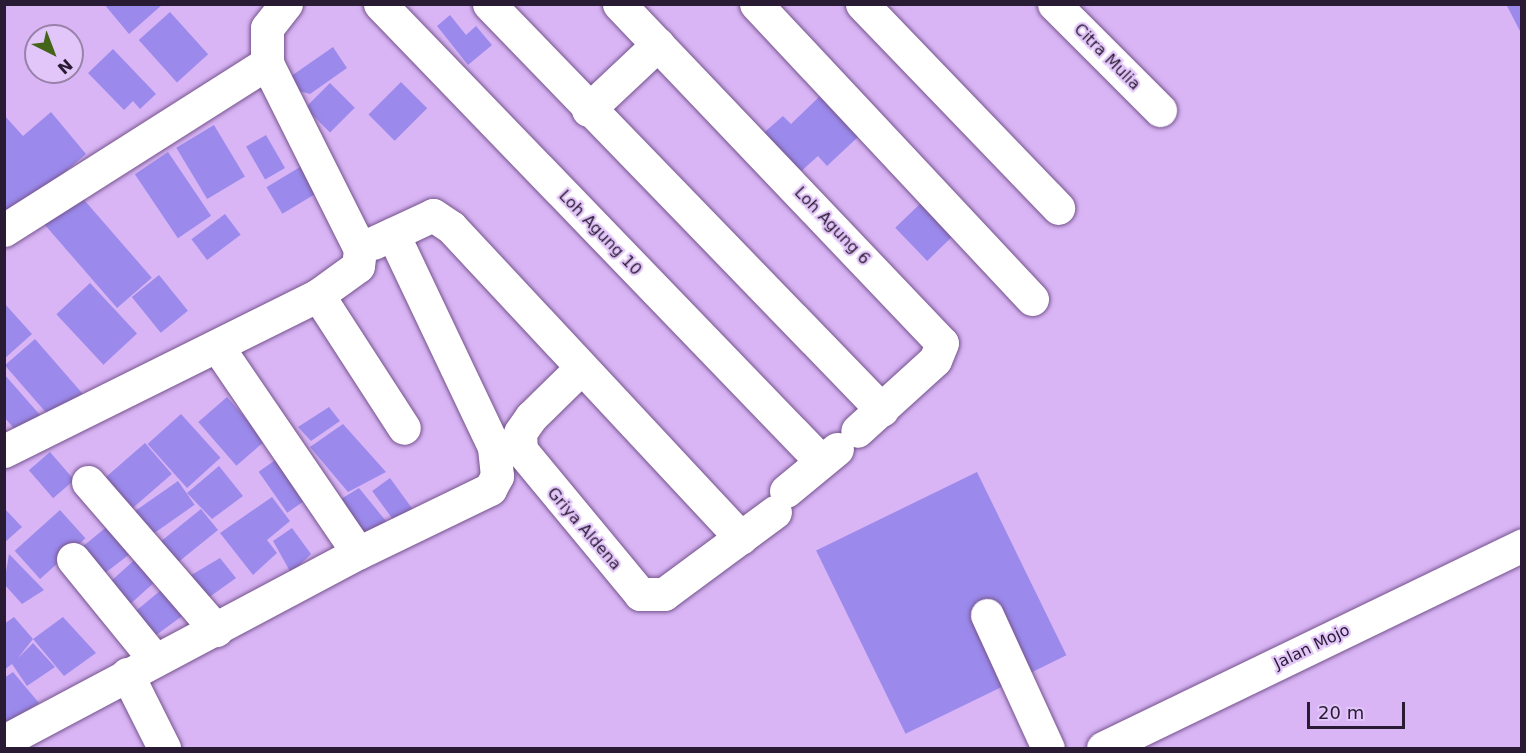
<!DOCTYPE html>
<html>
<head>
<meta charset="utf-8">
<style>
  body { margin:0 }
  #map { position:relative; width:1526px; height:753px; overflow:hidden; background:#d9b5f5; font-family:"DejaVu Sans",sans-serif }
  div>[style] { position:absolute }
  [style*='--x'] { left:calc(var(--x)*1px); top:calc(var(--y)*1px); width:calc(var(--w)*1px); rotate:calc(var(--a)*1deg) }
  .building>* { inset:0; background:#9b8aec; transform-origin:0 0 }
  .roads { filter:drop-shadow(0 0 2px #74538c) drop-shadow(0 0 2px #74538c) }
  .minor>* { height:33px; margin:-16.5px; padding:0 16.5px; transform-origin:16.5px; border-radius:16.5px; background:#fff }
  span { translate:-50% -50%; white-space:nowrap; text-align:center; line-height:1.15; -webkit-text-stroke:4.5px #e3c6f9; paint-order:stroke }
  .street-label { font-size:16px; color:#291b33 }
  .frame { position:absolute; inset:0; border:6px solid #291b33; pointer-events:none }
  .north { position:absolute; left:24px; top:24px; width:60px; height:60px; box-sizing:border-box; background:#e3c6f9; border:2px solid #9982aa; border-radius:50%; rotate:138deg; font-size:16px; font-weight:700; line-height:24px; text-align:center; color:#291b33 }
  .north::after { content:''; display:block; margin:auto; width:21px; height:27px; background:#436419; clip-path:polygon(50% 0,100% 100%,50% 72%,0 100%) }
  .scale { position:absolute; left:1307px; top:702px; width:98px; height:27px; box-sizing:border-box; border:3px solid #291b33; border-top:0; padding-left:8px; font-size:18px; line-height:21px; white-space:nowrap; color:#291b33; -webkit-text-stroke:4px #e3c6f9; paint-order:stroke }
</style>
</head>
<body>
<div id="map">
  <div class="building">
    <i style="clip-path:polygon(104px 4px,163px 4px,129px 34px)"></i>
    <i style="clip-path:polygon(1506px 4px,1522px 4px,1522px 35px)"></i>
    <i style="left:170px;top:12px;width:57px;height:42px;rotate:48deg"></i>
    <i style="clip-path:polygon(450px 15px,466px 35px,476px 26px,492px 45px,468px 65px,437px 26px)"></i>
    <i style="clip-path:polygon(333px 47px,347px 68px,310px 94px,295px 90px,287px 79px)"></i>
    <i style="clip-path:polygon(113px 49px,156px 94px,140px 109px,133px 101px,124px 110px,88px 73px)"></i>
    <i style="left:401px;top:82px;width:37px;height:46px;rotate:45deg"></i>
    <i style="left:330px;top:83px;width:35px;height:35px;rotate:45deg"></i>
    <i style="clip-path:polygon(821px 95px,859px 136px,827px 166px,818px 156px,797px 175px,761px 135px,783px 116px,791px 124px)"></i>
    <i style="clip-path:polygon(51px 112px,86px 154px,4px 224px,4px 115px,23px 136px)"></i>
    <i style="left:214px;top:125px;width:60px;height:44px;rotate:59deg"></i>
    <i style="left:266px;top:135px;width:38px;height:23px;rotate:60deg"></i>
    <i style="left:168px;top:152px;width:77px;height:40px;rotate:56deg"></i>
    <i style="left:305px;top:164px;width:31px;height:45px;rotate:59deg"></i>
    <i style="left:79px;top:194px;width:111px;height:46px;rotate:49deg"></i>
    <i style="left:924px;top:200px;width:46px;height:40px;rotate:46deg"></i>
    <i style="left:225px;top:214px;width:26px;height:42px;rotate:53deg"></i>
    <i style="left:159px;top:275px;width:46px;height:35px;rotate:51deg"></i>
    <i style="left:90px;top:283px;width:69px;height:46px;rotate:47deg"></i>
    <i style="clip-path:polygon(4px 303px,32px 334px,4px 359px)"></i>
    <i style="left:35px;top:339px;width:76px;height:40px;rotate:49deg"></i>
    <i style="clip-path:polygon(4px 374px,40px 415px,18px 433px,4px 417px)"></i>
    <i style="left:227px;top:397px;width:58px;height:38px;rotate:49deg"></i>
    <i style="clip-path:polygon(329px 407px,340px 421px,311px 441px,298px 427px)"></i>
    <i style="left:181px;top:414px;width:59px;height:45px;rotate:48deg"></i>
    <i style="clip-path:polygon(343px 424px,386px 472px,348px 492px,310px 447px)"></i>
    <i style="left:145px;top:443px;width:41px;height:57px;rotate:49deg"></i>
    <i style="left:50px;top:452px;width:37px;height:28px;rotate:49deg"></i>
    <i style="left:284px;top:454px;width:50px;height:31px;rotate:55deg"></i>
    <i style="clip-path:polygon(219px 466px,243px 496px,212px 519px,187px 493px)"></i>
    <i style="left:977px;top:472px;width:204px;height:179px;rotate:64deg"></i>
    <i style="left:390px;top:478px;width:43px;height:22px;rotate:54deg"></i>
    <i style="left:178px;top:481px;width:29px;height:63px;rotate:55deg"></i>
    <i style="clip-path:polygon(359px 488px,390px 526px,356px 549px,328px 507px)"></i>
    <i style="clip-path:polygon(272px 497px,290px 521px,267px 540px,277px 553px,253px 575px,220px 533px)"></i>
    <i style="clip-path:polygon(4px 508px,22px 527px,4px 543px)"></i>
    <i style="left:201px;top:509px;width:27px;height:57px;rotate:51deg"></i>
    <i style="left:60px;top:510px;width:38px;height:61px;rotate:48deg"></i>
    <i style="clip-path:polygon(109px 525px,135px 550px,96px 580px,76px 552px)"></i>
    <i style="clip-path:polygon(292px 528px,311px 554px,291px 573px,273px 541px)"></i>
    <i style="clip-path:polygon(9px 554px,44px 590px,22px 604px,4px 584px)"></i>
    <i style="left:140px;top:555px;width:30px;height:52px;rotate:48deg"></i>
    <i style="clip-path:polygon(220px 558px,236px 578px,208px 598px,188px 577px)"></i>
    <i style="clip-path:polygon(166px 586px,189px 611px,148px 641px,126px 619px)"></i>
    <i style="clip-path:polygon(14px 617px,33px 639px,18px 658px,33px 643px,55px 667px,27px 686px,12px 664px,4px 670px,4px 624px)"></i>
    <i style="clip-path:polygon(63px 617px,96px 653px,64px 676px,33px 639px)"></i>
    <i style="clip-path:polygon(13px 672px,39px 703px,4px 724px,4px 678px)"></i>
  </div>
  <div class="roads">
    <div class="minor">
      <i style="--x:380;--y:4;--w:635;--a:46.02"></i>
      <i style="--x:489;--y:4;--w:565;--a:45.93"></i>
      <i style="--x:619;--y:4;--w:468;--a:46.4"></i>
      <i style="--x:942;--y:343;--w:18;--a:112"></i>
      <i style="--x:935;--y:360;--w:105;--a:137.7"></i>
      <i style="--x:756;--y:4;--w:404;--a:46.9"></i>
      <i style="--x:862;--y:4;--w:283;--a:46.1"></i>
      <i style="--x:1054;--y:4;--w:150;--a:45"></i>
      <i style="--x:588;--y:110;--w:96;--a:-43.3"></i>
      <i style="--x:4;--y:230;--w:312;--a:-32.4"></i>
      <i style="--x:373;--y:243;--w:66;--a:-25"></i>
      <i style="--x:433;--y:215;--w:22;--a:34"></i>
      <i style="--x:451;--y:227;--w:425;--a:47"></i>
      <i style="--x:318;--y:295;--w:158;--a:57.1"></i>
      <i style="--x:217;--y:346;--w:250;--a:55.7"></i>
      <i style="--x:581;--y:368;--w:70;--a:135.6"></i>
      <i style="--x:531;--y:417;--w:19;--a:125"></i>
      <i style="--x:520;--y:433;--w:17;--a:87"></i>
      <i style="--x:521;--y:450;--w:187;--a:50.4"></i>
      <i style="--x:640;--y:594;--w:24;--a:0"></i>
      <i style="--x:664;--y:594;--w:138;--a:-36.5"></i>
      <i style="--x:4;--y:451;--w:351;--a:-26.4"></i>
      <i style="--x:318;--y:295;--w:49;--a:-35.9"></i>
      <i style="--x:358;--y:266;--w:17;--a:-83"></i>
      <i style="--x:360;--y:249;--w:208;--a:-116.6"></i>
      <i style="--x:267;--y:63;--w:35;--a:-90"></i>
      <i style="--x:267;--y:28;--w:31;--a:-52"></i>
      <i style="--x:88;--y:482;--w:196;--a:49.1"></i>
      <i style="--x:786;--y:491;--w:66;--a:-39.5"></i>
      <i style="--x:73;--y:559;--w:130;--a:50.9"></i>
      <i style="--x:987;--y:615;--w:146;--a:65.4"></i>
      <i style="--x:127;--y:674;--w:83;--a:63.4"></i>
      <i style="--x:4;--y:741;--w:401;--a:-28"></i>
      <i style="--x:358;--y:553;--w:147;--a:-25.9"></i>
      <i style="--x:490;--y:489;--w:15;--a:-62"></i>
      <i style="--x:497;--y:476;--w:29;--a:-96"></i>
      <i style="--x:494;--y:447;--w:236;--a:-115.4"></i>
      <i style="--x:1103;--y:748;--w:466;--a:-25.8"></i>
    </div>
  </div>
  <div class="street-label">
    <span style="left:1107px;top:57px;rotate:45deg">Citra Mulia</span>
    <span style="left:832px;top:226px;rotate:46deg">Loh Agung 6</span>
    <span style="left:600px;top:233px;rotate:46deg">Loh Agung 10</span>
    <span style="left:584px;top:529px;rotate:49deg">Griya Aldena</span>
    <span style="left:1312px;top:647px;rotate:-26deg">Jalan Mojo</span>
  </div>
  <div class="frame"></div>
  <div class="north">N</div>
  <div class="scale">20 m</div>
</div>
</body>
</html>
